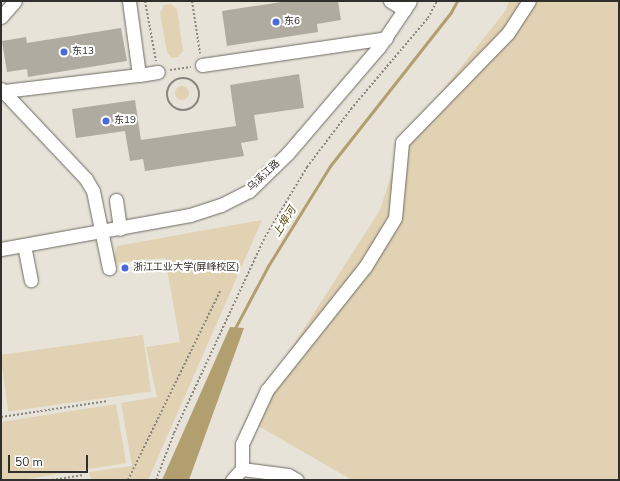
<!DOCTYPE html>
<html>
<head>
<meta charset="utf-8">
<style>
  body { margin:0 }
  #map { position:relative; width:620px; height:481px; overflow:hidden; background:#e7e3d9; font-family:"Nunito Sans","Noto Sans SC",sans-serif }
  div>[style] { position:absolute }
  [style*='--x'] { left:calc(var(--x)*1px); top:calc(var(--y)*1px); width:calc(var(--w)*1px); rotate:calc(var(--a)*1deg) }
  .green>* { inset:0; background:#e0d2b3; transform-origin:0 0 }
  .round { border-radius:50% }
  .water>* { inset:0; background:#b29f70 }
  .stream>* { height:3px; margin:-1.5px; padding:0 1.5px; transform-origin:1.5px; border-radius:1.5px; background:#b29f70 }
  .building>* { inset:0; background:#afaba1 }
  .path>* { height:2px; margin-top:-1px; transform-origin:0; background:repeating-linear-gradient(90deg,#89867f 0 2px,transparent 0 4px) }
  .path>.ring { margin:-1px; padding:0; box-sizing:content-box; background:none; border:2px solid #89867f; border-radius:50% }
  .roads { filter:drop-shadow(0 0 1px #6d6961) drop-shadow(0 0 1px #6d6961) }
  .minor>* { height:13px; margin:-6.5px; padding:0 6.5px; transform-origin:6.5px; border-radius:6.5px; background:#fff }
  .dots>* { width:11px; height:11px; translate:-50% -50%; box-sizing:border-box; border:2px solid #fff; border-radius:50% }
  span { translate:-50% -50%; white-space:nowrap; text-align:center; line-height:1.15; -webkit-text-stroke:4px #fff; paint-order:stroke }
  .poi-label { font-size:10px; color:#312f2b }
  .left { translate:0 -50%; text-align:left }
  .street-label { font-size:10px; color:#312f2b }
  .water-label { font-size:11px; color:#5b470b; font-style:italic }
  .frame { position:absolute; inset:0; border:2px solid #312f2b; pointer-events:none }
  .scale { position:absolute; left:8px; top:455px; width:80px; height:18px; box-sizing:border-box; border:2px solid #312f2b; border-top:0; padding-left:5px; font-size:12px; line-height:14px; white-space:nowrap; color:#312f2b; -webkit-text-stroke:3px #fff; paint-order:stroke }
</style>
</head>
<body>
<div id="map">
  <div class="green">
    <i style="clip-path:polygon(509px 1px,619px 1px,619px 480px,352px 480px,246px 419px,380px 210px,402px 142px,506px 10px)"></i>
    <i style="clip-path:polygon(171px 4px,177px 9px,183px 51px,178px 57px,172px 58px,167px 52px,160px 13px,164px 5px)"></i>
    <i class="round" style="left:175px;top:86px;width:14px;height:14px"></i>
    <i style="clip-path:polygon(262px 220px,148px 480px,91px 480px,89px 472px,132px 466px,121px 403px,157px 397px,146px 347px,180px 342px,165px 258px,112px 263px,117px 246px)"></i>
    <i style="left:143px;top:335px;width:57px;height:144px;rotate:82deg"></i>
    <i style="clip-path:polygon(116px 404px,126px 463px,21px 480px,1px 480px,1px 422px)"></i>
  </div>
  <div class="water">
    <i style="clip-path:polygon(230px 327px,244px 328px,189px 480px,162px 480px)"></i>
  </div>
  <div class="stream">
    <i style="--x:234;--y:330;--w:72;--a:-62"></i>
    <i style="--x:268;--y:266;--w:118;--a:-58.2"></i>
    <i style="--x:330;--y:166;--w:196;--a:-51.8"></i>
    <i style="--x:451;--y:12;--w:13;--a:-61"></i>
  </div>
  <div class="building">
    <i style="clip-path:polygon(288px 1px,338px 1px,341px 20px,317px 24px,318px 32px,227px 46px,222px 11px)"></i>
    <i style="clip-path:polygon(121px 28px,127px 61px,28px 77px,27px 69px,7px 72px,2px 41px,26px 37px,27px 43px)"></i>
    <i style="clip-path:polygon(299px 74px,304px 108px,254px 115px,258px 140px,241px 143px,244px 156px,145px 171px,143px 159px,130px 161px,125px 131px,76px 138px,72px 109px,135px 100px,141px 140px,236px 126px,230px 85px)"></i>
  </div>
  <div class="path">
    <i style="--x:145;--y:1;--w:61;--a:79.6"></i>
    <i style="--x:192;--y:1;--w:53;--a:81.3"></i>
    <i style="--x:170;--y:70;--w:21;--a:-8"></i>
    <i class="ring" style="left:167px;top:78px;width:30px;height:30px"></i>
    <i style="--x:1;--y:417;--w:108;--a:-8.5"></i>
    <i style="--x:52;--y:480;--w:32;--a:-9"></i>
    <i style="--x:128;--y:480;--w:210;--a:-64"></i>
    <i style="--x:156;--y:480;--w:50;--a:-69"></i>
    <i style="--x:174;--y:433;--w:216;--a:-65.1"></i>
    <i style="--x:265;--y:237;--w:82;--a:-59"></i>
    <i style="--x:307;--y:167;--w:73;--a:-52.8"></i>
    <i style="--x:351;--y:109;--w:119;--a:-49.8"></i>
    <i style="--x:428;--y:18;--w:19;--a:-62"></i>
  </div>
  <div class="roads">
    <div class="minor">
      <i style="--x:390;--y:1;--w:17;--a:31"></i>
      <i style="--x:1;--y:17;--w:21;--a:-49"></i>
      <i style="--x:202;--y:65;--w:186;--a:-8.3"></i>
      <i style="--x:139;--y:75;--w:19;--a:-9"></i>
      <i style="--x:1;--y:89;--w:124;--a:46.6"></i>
      <i style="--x:86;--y:179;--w:14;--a:60"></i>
      <i style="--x:93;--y:191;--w:79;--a:78.3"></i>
      <i style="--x:4;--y:91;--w:136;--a:-6.8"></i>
      <i style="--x:139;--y:75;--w:75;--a:-97.7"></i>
      <i style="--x:116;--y:200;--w:29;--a:82"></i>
      <i style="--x:24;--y:245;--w:36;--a:79"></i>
      <i style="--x:1;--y:249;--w:192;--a:-10.2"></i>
      <i style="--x:190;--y:215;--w:33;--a:-18"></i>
      <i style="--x:221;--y:205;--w:31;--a:-27"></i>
      <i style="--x:249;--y:191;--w:54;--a:-44.3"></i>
      <i style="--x:288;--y:153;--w:140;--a:-49.4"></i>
      <i style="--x:379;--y:47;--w:55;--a:-56"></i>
      <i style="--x:242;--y:469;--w:46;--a:7.4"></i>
      <i style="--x:288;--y:475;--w:10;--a:29"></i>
      <i style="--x:232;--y:480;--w:15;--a:-48"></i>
      <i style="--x:242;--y:469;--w:25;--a:-90"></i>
      <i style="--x:242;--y:444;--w:60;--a:-65.2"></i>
      <i style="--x:267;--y:390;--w:157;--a:-51.5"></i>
      <i style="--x:365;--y:267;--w:57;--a:-58.5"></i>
      <i style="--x:395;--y:218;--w:76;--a:-84.7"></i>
      <i style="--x:402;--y:142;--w:152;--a:-45.8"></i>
      <i style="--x:508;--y:33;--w:38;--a:-57"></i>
    </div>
  </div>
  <div class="dots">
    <i style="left:276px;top:22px;background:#496add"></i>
    <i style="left:64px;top:52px;background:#496add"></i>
    <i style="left:106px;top:121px;background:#496add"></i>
    <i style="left:125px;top:268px;background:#496add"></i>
  </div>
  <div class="poi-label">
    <span class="left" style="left:284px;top:22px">东6</span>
    <span class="left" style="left:72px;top:52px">东13</span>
    <span class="left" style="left:114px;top:121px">东19</span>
    <span class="left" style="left:133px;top:268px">浙江工业大学(屏峰校区)</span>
  </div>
  <div class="street-label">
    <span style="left:264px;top:176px;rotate:-43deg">乌溪江路</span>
  </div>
  <div class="water-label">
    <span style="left:285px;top:222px;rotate:-58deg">上埠河</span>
  </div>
  <div class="frame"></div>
  <div class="scale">50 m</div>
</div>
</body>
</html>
